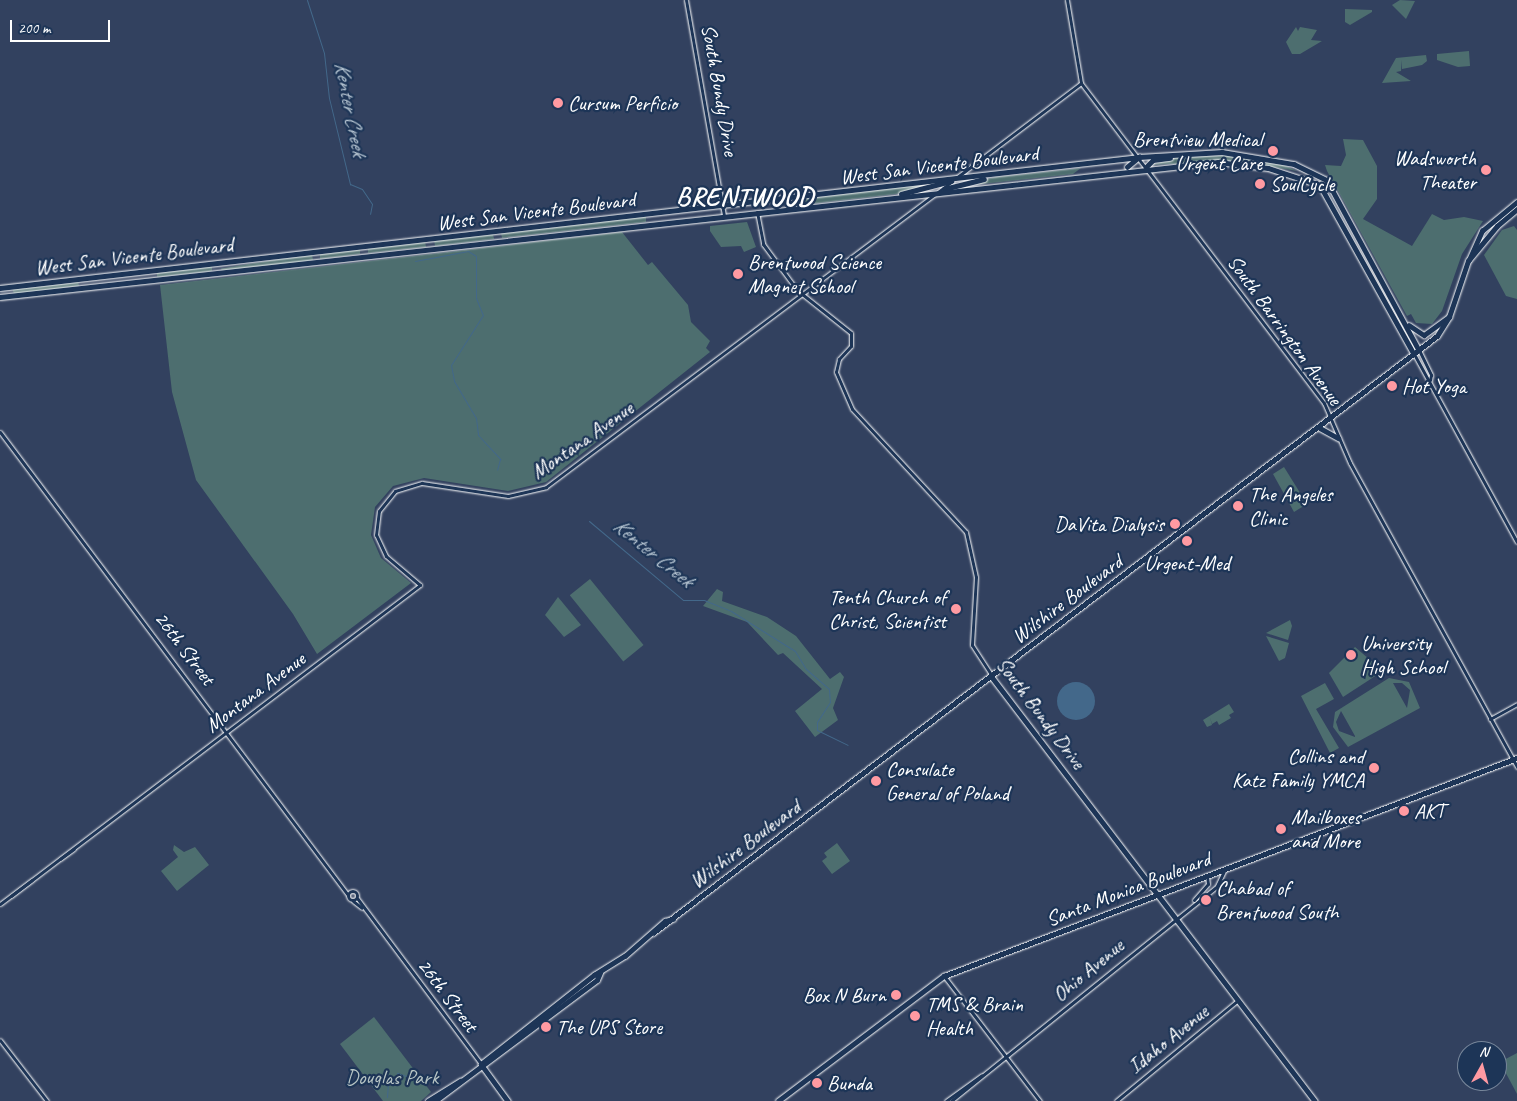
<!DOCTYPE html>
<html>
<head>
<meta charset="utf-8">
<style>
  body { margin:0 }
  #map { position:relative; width:1517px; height:1101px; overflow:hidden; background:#32415f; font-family:Caveat,sans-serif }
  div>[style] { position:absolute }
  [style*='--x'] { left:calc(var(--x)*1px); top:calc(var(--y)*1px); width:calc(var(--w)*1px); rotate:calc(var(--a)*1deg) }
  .green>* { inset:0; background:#4d6e6f; transform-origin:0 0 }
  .water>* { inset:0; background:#43688a }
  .round { border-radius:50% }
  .stream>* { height:1px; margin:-0.5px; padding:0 0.5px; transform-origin:0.5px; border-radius:0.5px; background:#43688a }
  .roads { filter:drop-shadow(0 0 1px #fff) drop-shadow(0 0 1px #fff) }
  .minor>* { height:3px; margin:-1.5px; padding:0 1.5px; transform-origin:1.5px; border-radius:1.5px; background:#1d3557 }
  .minor>.ring { margin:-1.5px; padding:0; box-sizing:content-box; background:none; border:3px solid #1d3557; border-radius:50% }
  .major>* { height:4.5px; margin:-2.25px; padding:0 2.25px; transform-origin:2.25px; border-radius:2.25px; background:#1d3557 }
  .dots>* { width:14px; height:14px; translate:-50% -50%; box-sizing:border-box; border:2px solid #1d3557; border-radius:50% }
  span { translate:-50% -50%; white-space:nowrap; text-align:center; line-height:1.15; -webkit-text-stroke:4.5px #1d3557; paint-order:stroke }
  .street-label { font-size:21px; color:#fff }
  .poi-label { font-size:21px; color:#fff }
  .left { translate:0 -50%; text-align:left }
  .right { translate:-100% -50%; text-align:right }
  .park-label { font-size:21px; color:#b8c5c5 }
  .water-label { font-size:22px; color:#b4c3d0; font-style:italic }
  .district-label { font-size:26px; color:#fff; font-weight:700; letter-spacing:1px }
  .north { position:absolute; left:1457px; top:1041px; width:50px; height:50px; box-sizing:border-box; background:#1d3557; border:1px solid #77869a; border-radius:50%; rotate:7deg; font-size:14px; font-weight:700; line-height:20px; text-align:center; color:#fff }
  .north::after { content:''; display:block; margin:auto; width:18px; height:22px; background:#ff9aa2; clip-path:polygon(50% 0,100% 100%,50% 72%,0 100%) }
  .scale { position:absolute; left:10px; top:20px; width:100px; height:22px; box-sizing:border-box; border:2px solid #fff; border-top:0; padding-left:6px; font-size:15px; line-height:18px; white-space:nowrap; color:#fff; -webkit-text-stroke:4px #1d3557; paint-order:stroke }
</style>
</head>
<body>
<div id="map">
  <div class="green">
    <i style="clip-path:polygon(1400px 0,1415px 1px,1406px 19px,1392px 5px)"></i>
    <i style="clip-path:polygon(1345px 9px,1372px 10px,1372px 12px,1350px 25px,1345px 22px)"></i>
    <i style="clip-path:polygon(1296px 27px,1298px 31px,1300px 27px,1317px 30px,1311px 40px,1322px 41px,1300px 54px,1292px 54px,1286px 42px)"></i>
    <i style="clip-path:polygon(1469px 51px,1470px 66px,1458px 67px,1437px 60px,1437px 54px)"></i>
    <i style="clip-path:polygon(1426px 55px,1427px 61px,1422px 65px,1402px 69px,1402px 60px,1401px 71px,1396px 72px,1411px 81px,1382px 83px,1396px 58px)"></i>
    <i style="clip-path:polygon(1343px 139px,1363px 140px,1377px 166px,1377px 199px,1363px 219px,1412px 246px,1432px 214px,1444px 220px,1464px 217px,1483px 221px,1462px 254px,1442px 311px,1432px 324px,1416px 323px,1411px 314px,1407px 316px,1327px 171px,1325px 165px,1341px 166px,1346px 155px)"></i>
    <i style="clip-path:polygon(1182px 156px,1209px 155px,1235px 156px,1234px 161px,1151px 165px)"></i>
    <i style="clip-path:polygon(1241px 157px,1277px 162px,1297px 171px,1242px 162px)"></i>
    <i style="clip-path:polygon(1081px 168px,1073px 174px,954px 187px,996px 177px)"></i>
    <i style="clip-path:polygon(938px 183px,896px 194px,801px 205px,800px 199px)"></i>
    <i style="clip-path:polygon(646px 216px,646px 222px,502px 238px,501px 233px)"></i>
    <i style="clip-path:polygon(747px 222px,756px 247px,744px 252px,741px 246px,721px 247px,710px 231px,710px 226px)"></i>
    <i style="clip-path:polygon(1514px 226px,1517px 230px,1517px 299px,1506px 296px,1484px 255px,1502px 230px)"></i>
    <i style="clip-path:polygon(622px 232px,648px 265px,652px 262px,688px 305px,691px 322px,710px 341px,706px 348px,710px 352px,546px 482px,508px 491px,424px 478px,393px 486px,375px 507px,371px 535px,381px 558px,411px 583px,317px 654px,293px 614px,196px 480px,172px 392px,160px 285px)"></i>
    <i style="clip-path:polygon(493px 234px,494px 239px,435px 246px,434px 240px)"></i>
    <i style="clip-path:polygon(425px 241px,426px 247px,368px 253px,368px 248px)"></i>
    <i style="clip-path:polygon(360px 249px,360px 254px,320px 259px,320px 253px)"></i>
    <i style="left:312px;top:254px;width:6px;height:92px;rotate:81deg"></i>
    <i style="clip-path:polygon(212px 265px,212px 271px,157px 277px,157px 272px)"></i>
    <i style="clip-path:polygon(78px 281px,79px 286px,14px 294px,12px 288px)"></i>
    <i style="clip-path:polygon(1284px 467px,1307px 504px,1294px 512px,1273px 474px)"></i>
    <i style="left:590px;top:579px;width:85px;height:26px;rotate:51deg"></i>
    <i style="clip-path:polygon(717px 589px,723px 592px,722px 601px,767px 617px,796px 636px,830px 679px,840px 672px,844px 677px,833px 708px,838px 720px,815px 737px,795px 711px,822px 689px,783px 653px,778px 655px,747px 622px,703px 606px)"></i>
    <i style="clip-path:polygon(558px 597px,581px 625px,564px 637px,545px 615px)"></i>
    <i style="clip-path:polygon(1290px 620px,1292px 626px,1288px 640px,1266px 633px)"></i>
    <i style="clip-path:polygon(1266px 636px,1289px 643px,1285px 658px,1279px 661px)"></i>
    <i style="clip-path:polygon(1355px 647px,1383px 671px,1343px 697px,1329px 673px)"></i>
    <i style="clip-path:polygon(evenodd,1389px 678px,1409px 682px,1420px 708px,1348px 747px,1333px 727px,1335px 712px,1389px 678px,1393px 683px,1402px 683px,1410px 690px,1407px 708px,1393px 683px,1389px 678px,1341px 711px,1355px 736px,1355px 737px,1339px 731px,1336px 722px,1341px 711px)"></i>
    <i style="clip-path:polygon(1325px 683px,1334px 699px,1316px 709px,1339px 748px,1330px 753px,1301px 696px)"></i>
    <i style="clip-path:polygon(1229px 704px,1234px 712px,1229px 715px,1231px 718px,1219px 725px,1217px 721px,1212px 724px,1210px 717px,1212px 725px,1207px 727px,1203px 720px)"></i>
    <i style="clip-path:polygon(837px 843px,850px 861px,832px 874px,822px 861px,827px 857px,824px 853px)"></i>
    <i style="clip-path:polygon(174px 845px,184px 852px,195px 847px,209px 865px,177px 891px,161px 871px,178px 857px,173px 850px)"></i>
    <i style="clip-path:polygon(374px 1017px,431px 1092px,421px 1101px,383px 1101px,340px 1044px)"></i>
    <i style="clip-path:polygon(1517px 1053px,1517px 1094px,1500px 1062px)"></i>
  </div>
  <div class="water">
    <i class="round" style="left:1057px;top:682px;width:38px;height:38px"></i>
  </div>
  <div class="stream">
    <i style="--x:307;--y:0;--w:56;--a:72.2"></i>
    <i style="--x:324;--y:53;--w:45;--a:83.7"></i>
    <i style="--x:329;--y:98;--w:89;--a:76.3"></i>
    <i style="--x:350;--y:184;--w:13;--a:23"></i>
    <i style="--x:362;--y:189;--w:18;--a:56"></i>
    <i style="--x:372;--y:204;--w:10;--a:101"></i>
    <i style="--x:415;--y:261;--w:54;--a:-10.7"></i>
    <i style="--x:468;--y:251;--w:9;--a:32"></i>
    <i style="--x:476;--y:256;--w:42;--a:90"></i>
    <i style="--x:476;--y:298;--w:18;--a:68"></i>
    <i style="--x:483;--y:315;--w:59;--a:122.6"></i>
    <i style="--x:451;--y:365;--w:16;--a:79"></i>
    <i style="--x:454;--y:381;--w:43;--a:59.3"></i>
    <i style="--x:476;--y:418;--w:17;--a:83"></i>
    <i style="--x:478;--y:435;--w:33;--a:47"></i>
    <i style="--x:500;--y:459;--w:11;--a:105"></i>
    <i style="--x:589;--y:521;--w:123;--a:40"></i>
    <i style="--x:683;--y:600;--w:21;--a:0"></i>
    <i style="--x:704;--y:600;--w:29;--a:22"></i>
    <i style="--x:731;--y:611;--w:75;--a:32"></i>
    <i style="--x:795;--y:651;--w:21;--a:59"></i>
    <i style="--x:806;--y:669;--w:30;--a:41"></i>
    <i style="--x:829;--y:689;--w:13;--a:86"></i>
    <i style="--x:830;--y:702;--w:24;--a:123"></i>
    <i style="--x:817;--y:722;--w:8;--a:90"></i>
    <i style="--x:817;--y:730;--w:34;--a:26"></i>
    <i style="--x:397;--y:1073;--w:19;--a:18"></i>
    <i style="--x:387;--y:1097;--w:16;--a:-86"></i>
  </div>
  <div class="roads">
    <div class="minor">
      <i style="--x:686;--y:0;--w:218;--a:80"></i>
      <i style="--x:1067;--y:0;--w:84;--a:80.4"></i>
      <i style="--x:1081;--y:83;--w:402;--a:52.8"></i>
      <i style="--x:1324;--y:403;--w:65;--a:66.6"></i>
      <i style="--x:1350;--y:463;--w:347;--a:61.2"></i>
      <i style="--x:956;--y:178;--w:157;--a:-37.2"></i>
      <i style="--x:757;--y:212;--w:33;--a:79"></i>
      <i style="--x:763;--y:244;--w:57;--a:53.5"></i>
      <i style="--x:797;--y:290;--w:69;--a:38.5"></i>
      <i style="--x:851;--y:333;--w:13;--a:90"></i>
      <i style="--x:851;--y:346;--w:18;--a:133"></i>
      <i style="--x:839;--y:359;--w:13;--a:103"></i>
      <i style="--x:836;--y:372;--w:40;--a:66.6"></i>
      <i style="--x:852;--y:409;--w:168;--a:47.2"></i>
      <i style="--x:966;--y:532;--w:46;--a:77.5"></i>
      <i style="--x:976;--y:577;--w:68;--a:93.4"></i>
      <i style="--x:972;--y:645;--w:37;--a:57"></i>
      <i style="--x:1419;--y:350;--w:28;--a:64"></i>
      <i style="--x:1431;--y:375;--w:5;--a:101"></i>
      <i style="--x:1414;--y:354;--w:214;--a:61.3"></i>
      <i style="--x:0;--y:432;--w:579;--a:53.07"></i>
      <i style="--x:1490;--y:719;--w:31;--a:-29"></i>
      <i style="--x:60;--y:859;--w:17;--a:-36"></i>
      <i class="ring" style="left:348.5px;top:891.5px;width:6px;height:6px"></i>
      <i style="--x:11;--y:896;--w:514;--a:-37.25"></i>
      <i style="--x:420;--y:585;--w:45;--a:-139.5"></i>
      <i style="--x:386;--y:556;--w:23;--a:-115"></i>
      <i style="--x:376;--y:535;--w:24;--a:-83"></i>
      <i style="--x:379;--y:511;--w:26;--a:-51"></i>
      <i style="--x:395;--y:491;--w:28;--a:-17"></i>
      <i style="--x:422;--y:483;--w:87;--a:8.6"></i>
      <i style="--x:508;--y:496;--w:39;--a:-13"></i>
      <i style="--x:546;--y:487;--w:507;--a:-36.98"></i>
      <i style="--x:357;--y:898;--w:207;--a:53.2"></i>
      <i style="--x:1194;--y:900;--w:21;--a:-49"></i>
      <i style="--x:1208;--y:884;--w:8;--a:-97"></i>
      <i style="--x:353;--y:901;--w:11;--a:38"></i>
      <i style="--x:0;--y:904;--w:40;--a:-37"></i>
      <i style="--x:944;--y:976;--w:158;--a:52.5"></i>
      <i style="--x:0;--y:1040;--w:77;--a:52.4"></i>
      <i style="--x:946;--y:1101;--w:44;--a:-35.8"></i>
      <i style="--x:951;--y:1101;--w:342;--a:-38.9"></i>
      <i style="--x:1217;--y:886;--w:19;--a:-65"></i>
      <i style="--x:1116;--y:1101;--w:158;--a:-39.6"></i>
    </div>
    <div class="major">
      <i style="--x:1127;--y:167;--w:16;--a:-40"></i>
      <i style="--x:1146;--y:167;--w:10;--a:-45"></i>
      <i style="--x:1153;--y:160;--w:17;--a:-7"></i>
      <i style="--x:944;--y:189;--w:41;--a:-14"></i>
      <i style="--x:901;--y:194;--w:52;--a:-14.6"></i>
      <i style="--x:1469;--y:260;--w:32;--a:-66"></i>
      <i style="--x:1482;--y:231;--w:45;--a:-39.6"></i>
      <i style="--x:0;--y:288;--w:1147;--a:-6.56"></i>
      <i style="--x:1139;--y:157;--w:83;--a:-3.4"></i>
      <i style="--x:1222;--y:152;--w:73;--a:9.5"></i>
      <i style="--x:1294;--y:164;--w:37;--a:26"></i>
      <i style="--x:1327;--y:180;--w:193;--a:61.6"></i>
      <i style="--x:0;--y:297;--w:1225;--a:-6.32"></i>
      <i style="--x:1218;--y:162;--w:50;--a:6.8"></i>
      <i style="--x:1268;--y:168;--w:55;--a:18.1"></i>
      <i style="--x:1320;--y:185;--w:193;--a:60.9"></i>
      <i style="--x:1409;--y:325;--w:18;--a:34"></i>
      <i style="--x:1424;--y:335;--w:31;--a:-36"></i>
      <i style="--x:1320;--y:428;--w:21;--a:29"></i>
      <i style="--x:992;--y:677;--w:533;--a:52.7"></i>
      <i style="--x:653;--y:933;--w:985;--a:-37.29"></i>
      <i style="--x:1437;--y:336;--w:22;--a:-58"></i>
      <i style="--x:1449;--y:317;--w:59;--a:-71.3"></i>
      <i style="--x:1468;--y:261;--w:45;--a:-50.4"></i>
      <i style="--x:1497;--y:226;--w:26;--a:-40"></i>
      <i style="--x:481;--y:1064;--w:144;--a:-38.2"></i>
      <i style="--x:594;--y:975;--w:36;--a:-32"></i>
      <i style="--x:625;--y:956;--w:53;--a:-41.2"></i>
      <i style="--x:665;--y:921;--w:8;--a:-14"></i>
      <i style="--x:481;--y:1064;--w:46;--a:53.9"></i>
      <i style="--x:428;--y:1101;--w:38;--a:-32"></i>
      <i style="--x:435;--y:1101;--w:202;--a:-36.8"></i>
      <i style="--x:597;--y:980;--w:8;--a:-67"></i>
      <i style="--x:778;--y:1101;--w:208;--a:-37"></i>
      <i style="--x:944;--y:976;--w:613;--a:-20.83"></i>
    </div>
  </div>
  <div class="dots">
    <i style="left:558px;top:103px;background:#ff9aa2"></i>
    <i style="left:1273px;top:151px;background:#ff9aa2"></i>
    <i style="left:1486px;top:170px;background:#ff9aa2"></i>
    <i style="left:1260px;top:184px;background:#ff9aa2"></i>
    <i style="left:738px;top:274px;background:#ff9aa2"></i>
    <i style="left:1392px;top:386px;background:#ff9aa2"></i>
    <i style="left:1238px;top:506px;background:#ff9aa2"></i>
    <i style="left:1175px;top:524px;background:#ff9aa2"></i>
    <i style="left:1187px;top:541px;background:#ff9aa2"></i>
    <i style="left:956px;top:609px;background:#ff9aa2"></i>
    <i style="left:1351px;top:655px;background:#ff9aa2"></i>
    <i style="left:1374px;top:768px;background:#ff9aa2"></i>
    <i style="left:876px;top:781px;background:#ff9aa2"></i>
    <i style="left:1404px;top:811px;background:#ff9aa2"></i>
    <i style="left:1281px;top:829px;background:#ff9aa2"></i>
    <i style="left:1206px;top:900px;background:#ff9aa2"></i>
    <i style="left:896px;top:995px;background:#ff9aa2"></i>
    <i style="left:915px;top:1016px;background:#ff9aa2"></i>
    <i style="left:546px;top:1027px;background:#ff9aa2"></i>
    <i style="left:817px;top:1083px;background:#ff9aa2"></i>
  </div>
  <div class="street-label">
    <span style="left:720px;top:90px;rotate:80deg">South Bundy Drive</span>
    <span style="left:939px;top:165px;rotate:-7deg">West San Vicente Boulevard</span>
    <span style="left:536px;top:211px;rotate:-7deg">West San Vicente Boulevard</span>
    <span style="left:134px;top:256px;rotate:-7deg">West San Vicente Boulevard</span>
    <span style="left:1285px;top:330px;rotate:54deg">South Barrington Avenue</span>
    <span style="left:582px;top:440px;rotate:-35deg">Montana Avenue</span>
    <span style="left:1067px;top:599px;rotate:-37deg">Wilshire Boulevard</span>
    <span style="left:185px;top:648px;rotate:53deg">26th Street</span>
    <span style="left:255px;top:692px;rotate:-37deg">Montana Avenue</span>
    <span style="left:1041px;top:713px;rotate:53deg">South Bundy Drive</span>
    <span style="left:745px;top:844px;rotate:-37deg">Wilshire Boulevard</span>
    <span style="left:1128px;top:889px;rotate:-21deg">Santa Monica Boulevard</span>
    <span style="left:1088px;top:970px;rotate:-40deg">Ohio Avenue</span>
    <span style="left:448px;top:995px;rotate:53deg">26th Street</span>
    <span style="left:1168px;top:1039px;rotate:-39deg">Idaho Avenue</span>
  </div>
  <div class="poi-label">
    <span class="left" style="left:568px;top:103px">Cursum Perficio</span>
    <span class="right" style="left:1262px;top:151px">Brentview Medical<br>Urgent Care</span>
    <span class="right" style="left:1476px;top:170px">Wadsworth<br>Theater</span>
    <span class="left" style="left:1270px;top:184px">SoulCycle</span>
    <span class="left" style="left:748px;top:274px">Brentwood Science<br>Magnet School</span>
    <span class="left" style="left:1402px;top:386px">Hot Yoga</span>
    <span class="left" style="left:1249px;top:506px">The Angeles<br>Clinic</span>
    <span class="right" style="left:1164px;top:524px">DaVita Dialysis</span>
    <span style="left:1187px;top:563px">Urgent-Med</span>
    <span class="right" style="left:946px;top:609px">Tenth Church of<br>Christ, Scientist</span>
    <span class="left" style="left:1361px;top:655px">University<br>High School</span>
    <span class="right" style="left:1364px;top:768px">Collins and<br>Katz Family YMCA</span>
    <span class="left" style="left:886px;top:781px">Consulate<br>General of Poland</span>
    <span class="left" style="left:1414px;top:811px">AKT</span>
    <span class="left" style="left:1291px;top:829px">Mailboxes<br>and More</span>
    <span class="left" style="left:1216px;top:900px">Chabad of<br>Brentwood South</span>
    <span class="right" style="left:886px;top:995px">Box N Burn</span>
    <span class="left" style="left:926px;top:1016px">TMS &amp; Brain<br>Health</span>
    <span class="left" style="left:556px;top:1027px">The UPS Store</span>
    <span class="left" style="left:827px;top:1083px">Bunda</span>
  </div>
  <div class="park-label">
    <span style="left:392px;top:1077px">Douglas Park</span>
  </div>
  <div class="water-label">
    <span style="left:350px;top:109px;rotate:79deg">Kenter Creek</span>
    <span style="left:653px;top:553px;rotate:39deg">Kenter Creek</span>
  </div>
  <div class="district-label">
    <span style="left:745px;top:197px">BRENTWOOD</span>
  </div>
  <div class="north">N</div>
  <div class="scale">200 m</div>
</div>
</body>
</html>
